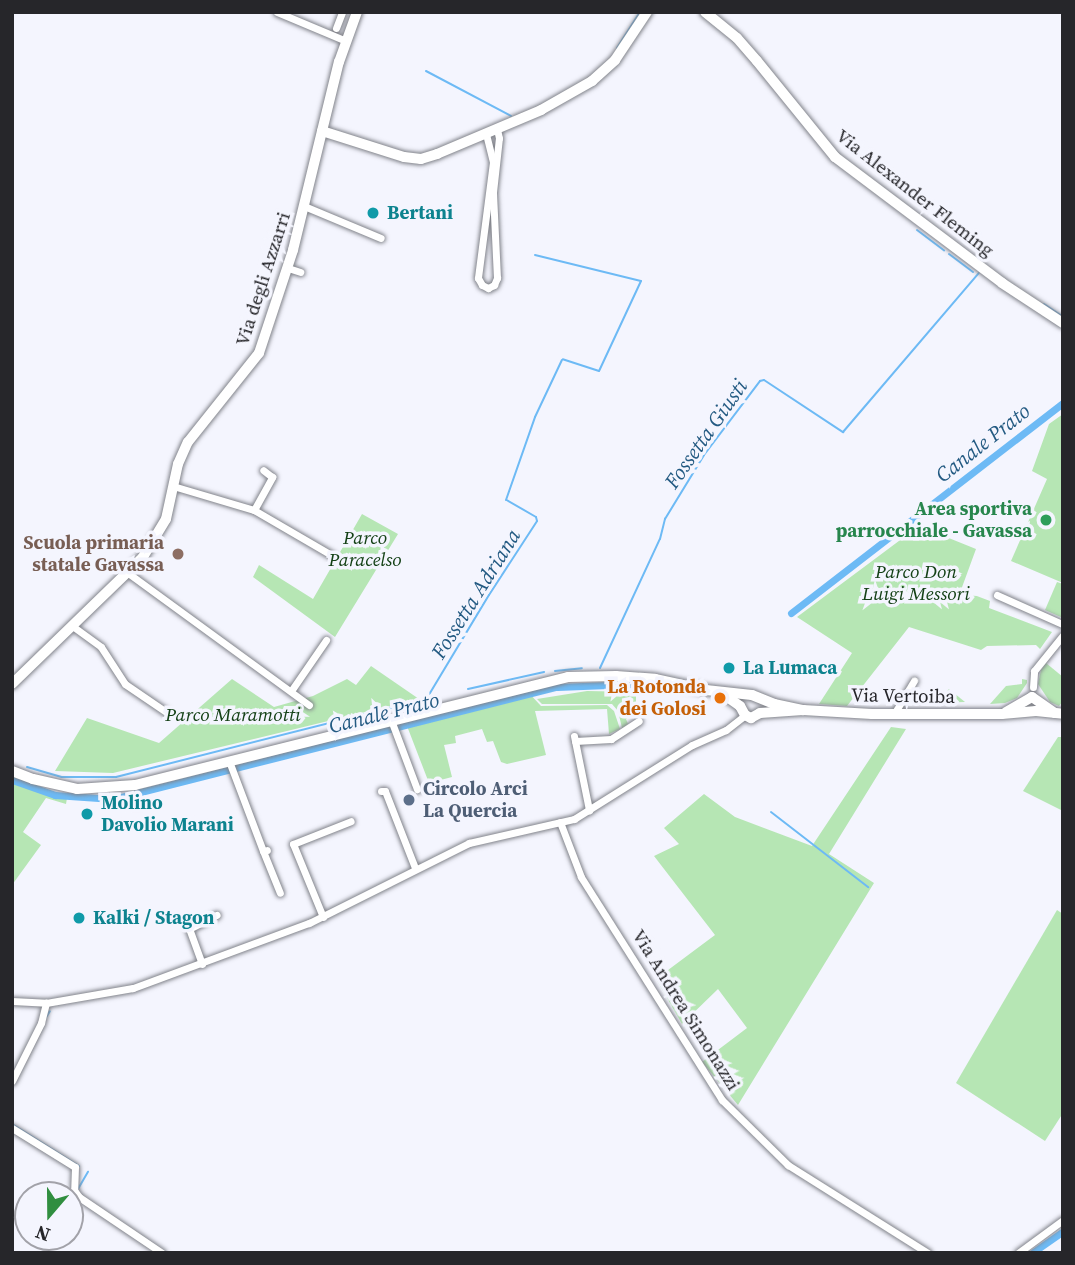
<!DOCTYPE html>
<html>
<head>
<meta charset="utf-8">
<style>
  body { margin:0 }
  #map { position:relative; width:1075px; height:1265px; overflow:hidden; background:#f4f5fe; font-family:"Source Serif 4",serif }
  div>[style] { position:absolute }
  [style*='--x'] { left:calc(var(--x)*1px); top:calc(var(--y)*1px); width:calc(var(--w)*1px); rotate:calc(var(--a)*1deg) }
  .green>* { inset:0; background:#b6e6b4 }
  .stream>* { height:2px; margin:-1px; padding:0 1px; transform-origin:1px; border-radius:1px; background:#6dbaf5 }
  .canal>* { height:7px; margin:-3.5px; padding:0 3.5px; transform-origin:3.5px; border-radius:3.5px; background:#6dbaf5 }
  .roads { filter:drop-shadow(0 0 2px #81838a) drop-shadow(0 0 2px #81838a) }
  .street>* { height:7px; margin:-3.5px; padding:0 3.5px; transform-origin:3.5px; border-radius:3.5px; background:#fff }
  .secondary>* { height:10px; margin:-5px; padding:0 5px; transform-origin:5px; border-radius:5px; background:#fff }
  .dots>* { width:19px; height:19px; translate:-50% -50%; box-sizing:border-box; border:4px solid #f4f5fe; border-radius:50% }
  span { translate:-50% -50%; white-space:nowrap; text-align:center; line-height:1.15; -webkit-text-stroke:7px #f4f5fe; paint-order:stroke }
  .street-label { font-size:19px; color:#26262a }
  .culture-label { font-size:19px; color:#0d838f; font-weight:700 }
  .left { translate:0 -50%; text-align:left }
  .leisure-label { font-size:19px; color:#27864d; font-weight:700 }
  .right { translate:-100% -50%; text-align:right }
  .park-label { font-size:19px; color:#144116; font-style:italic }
  .education-label { font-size:19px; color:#785e54; font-weight:700 }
  .food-label { font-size:19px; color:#c56008; font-weight:700 }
  .service-label { font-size:19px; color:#4e5e75; font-weight:700 }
  .water-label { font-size:21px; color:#235a82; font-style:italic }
  .frame { position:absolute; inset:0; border:14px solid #26262a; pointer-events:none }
  .north { position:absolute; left:14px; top:1181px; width:70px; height:70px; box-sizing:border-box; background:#f4f5fe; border:2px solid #a2a2a9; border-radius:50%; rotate:200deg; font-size:19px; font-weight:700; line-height:28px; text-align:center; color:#26262a }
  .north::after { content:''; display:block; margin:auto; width:24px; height:32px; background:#308e40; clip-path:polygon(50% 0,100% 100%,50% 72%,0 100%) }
</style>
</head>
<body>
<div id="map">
  <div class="green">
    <i style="clip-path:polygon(1063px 414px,1063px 583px,1011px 561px,1047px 479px,1032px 471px,1049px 424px)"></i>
    <i style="clip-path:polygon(362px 514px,398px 534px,335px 637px,253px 577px,259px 565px,313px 599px)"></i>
    <i style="clip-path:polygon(919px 526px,976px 549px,961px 590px,990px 601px,989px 608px,1052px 632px,1040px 649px,1036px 645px,987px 646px,981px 650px,909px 627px,847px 706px,819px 704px,852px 653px,797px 617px)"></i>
    <i style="clip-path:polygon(1057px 582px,1063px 584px,1063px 618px,1045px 610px)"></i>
    <i style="clip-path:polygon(1046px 663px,1063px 677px,1063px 701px,1059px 706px,1050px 702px,1038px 684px,1041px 670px)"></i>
    <i style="clip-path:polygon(371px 666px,419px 699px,113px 773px,55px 771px,87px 718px,159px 743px,232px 679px,274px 707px,313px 696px,347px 679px,356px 685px)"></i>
    <i style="clip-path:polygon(1022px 679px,1027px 680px,1027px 683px,1017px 698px,1005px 703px,990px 704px,1006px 686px,1022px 684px)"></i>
    <i style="clip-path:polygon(949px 689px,965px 702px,936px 703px)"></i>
    <i style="clip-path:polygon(587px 691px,636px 692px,636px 712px,626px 719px,628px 724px,622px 728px,618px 711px,612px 704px,542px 704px,537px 699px)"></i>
    <i style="clip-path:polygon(528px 692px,541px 706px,607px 705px,614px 711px,620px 729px,609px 734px,607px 709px,535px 711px,546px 755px,507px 764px,501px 762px,493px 741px,487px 742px,482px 729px,455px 736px,456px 743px,444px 745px,452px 777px,429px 783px,407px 726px,529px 696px)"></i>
    <i style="clip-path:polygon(891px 727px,906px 729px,829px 854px,874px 883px,738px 1105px,702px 1062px,747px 1028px,718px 989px,682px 1024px,656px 979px,715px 935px,654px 856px,679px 844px,664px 828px,704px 794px,735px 817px,812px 846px)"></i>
    <i style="clip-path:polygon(1058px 737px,1063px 737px,1063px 811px,1023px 791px)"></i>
    <i style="clip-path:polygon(12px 775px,67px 798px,66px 804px,46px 798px,23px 832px,41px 845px,12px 885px)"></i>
    <i style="clip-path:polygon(1057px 910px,1063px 914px,1063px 1113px,1045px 1141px,956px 1083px)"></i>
  </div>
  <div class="stream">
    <i style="--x:617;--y:48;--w:43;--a:-57.4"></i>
    <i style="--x:426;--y:71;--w:96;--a:27.9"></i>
    <i style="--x:917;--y:230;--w:34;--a:37"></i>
    <i style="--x:949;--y:254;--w:30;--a:37"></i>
    <i style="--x:535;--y:255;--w:109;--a:13.8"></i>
    <i style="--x:641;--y:281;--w:99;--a:115"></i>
    <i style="--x:599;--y:371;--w:38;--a:-162"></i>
    <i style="--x:1044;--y:304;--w:23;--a:34"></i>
    <i style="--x:600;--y:668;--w:142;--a:-65.1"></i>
    <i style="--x:660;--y:539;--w:21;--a:-76"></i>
    <i style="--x:665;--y:519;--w:75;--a:-58.6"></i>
    <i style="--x:704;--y:455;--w:93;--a:-52.9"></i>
    <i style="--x:760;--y:381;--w:4;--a:-14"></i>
    <i style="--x:764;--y:380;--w:95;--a:33.4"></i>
    <i style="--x:843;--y:432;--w:209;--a:-49.5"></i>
    <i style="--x:555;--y:671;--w:27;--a:-6"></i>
    <i style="--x:468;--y:689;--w:78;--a:-12.6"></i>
    <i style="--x:427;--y:698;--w:120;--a:-59"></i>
    <i style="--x:489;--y:595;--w:88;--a:-57"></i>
    <i style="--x:537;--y:521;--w:4;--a:-104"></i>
    <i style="--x:536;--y:517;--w:34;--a:-150"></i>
    <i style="--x:506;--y:500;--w:88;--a:-70.7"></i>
    <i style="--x:535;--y:417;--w:63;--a:-64.7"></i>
    <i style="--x:418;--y:700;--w:15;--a:-11"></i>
    <i style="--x:27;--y:767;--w:36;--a:16"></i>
    <i style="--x:62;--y:777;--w:54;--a:0"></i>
    <i style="--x:116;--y:777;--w:305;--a:-14.2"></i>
    <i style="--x:771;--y:812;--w:123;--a:37.7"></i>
    <i style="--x:45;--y:1019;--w:9;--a:-58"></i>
    <i style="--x:12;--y:1124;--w:79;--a:32.1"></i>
    <i style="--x:78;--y:1189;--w:20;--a:-60"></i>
  </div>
  <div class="canal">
    <i style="--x:791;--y:613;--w:344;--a:-37.7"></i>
    <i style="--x:12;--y:780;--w:46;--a:19.2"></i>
    <i style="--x:55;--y:795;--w:58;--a:3.9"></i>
    <i style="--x:113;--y:799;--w:458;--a:-14.2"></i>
    <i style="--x:557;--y:687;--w:77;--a:-2.2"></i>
    <i style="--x:634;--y:684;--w:52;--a:8.9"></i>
    <i style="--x:1032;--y:1253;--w:38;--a:-35"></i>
  </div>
  <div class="roads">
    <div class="street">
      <i style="--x:277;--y:12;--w:75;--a:22.8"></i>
      <i style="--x:336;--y:28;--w:17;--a:-69"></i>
      <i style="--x:486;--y:134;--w:29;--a:76"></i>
      <i style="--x:493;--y:162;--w:117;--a:97.4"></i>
      <i style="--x:478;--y:278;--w:8;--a:60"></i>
      <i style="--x:482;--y:285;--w:7;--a:27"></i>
      <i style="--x:488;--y:288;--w:7;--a:-27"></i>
      <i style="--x:494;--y:285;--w:8;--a:-67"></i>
      <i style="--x:497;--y:278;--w:86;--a:-92.7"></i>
      <i style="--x:493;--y:192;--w:54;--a:-83.7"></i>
      <i style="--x:499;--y:138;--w:9;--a:-103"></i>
      <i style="--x:304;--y:206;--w:83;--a:22.6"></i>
      <i style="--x:288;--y:268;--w:13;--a:18"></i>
      <i style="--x:173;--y:486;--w:84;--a:16.5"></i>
      <i style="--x:254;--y:510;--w:91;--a:30.2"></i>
      <i style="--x:254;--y:510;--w:38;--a:-61"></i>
      <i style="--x:272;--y:477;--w:11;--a:-142"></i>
      <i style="--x:128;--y:573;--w:224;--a:36.1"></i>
      <i style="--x:997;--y:595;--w:71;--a:24"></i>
      <i style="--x:71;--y:625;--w:37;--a:36"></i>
      <i style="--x:101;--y:647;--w:44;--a:57"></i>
      <i style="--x:125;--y:684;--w:50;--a:34.3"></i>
      <i style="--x:1033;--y:687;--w:16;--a:-86"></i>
      <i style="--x:1034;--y:671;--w:46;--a:-51.1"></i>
      <i style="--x:291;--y:691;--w:62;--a:-55.5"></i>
      <i style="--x:894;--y:714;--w:39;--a:-59"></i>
      <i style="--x:391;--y:720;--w:74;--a:69.4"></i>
      <i style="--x:574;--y:736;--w:76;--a:78.5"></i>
      <i style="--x:575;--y:741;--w:36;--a:-3"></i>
      <i style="--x:611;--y:739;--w:33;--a:-33"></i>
      <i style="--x:229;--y:761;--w:96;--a:69.3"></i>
      <i style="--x:263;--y:851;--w:4;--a:-14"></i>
      <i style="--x:381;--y:791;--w:4;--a:0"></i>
      <i style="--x:385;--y:791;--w:83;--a:68.7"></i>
      <i style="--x:560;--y:822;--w:59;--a:69.1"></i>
      <i style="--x:581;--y:877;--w:264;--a:57.7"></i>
      <i style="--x:722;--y:1100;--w:93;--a:44.6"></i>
      <i style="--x:788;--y:1165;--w:165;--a:32.2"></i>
      <i style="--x:263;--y:851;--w:45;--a:68"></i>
      <i style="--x:323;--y:917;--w:79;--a:-112.3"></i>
      <i style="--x:293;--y:844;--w:62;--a:-21.6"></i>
      <i style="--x:202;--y:964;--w:37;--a:-110"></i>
      <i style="--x:189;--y:929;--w:31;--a:-27"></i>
      <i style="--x:12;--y:1001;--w:34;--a:3"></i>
      <i style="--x:46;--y:1003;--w:88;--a:-9.8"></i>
      <i style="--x:133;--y:988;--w:188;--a:-20.3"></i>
      <i style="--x:309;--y:923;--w:179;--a:-26.6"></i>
      <i style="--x:469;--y:843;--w:108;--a:-12.9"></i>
      <i style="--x:574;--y:819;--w:139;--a:-32.1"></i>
      <i style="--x:692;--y:745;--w:37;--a:-24"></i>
      <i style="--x:726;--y:730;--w:24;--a:-38"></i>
      <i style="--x:12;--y:1081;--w:65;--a:-63.4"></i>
      <i style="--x:41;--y:1023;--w:21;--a:-76"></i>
      <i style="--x:12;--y:1128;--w:74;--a:31.8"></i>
      <i style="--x:75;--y:1167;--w:23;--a:92"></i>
      <i style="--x:74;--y:1190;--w:9;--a:54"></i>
      <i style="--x:79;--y:1197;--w:100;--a:34"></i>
      <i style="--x:1018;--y:1253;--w:56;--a:-36.3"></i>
    </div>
    <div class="secondary">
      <i style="--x:705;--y:12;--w:41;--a:39.1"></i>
      <i style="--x:737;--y:38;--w:30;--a:49"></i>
      <i style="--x:757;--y:61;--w:124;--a:50.9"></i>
      <i style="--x:835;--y:157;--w:209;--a:37"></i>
      <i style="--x:1002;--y:283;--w:73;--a:33.3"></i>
      <i style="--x:322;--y:131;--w:86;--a:17.6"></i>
      <i style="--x:404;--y:157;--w:17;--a:7"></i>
      <i style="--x:421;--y:159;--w:17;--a:-17"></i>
      <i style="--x:437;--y:154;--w:113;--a:-22.9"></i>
      <i style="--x:541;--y:110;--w:59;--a:-29.6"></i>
      <i style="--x:592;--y:81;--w:31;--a:-42"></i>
      <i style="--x:615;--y:60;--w:58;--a:-56.3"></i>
      <i style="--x:12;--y:684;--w:182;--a:-44.1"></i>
      <i style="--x:143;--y:557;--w:44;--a:-58.8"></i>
      <i style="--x:166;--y:519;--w:56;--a:-77.7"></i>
      <i style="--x:178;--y:464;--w:24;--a:-66"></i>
      <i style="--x:188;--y:442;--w:114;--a:-51.4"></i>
      <i style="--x:259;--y:353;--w:108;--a:-71.7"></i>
      <i style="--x:293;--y:250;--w:194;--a:-76.3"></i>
      <i style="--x:339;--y:62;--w:53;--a:-70.2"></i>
      <i style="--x:723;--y:694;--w:21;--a:35"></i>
      <i style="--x:740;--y:706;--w:10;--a:61"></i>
      <i style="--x:745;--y:715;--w:7;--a:27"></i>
      <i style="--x:751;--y:718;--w:10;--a:-29"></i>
      <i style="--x:760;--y:713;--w:43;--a:-4"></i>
      <i style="--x:803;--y:710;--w:69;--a:3.3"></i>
      <i style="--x:872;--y:714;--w:130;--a:0"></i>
      <i style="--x:1002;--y:714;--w:34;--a:-5"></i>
      <i style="--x:1036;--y:711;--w:27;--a:6"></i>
      <i style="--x:1006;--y:712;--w:30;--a:-30"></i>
      <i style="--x:1032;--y:697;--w:28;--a:35"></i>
      <i style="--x:12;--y:771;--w:22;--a:21"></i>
      <i style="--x:33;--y:779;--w:45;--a:12.8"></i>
      <i style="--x:77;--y:789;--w:58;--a:-3.9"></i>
      <i style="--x:135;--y:785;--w:446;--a:-14"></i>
      <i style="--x:568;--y:677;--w:48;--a:-1.2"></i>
      <i style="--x:616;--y:676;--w:39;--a:4"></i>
      <i style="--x:655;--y:679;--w:52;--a:12.2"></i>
      <i style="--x:706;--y:690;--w:46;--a:6.2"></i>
      <i style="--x:752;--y:695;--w:24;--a:22"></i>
      <i style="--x:774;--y:704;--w:30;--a:12"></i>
    </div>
  </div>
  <div class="dots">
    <i style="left:373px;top:213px;background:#0f9aa8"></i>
    <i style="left:1046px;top:520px;background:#2e9e5b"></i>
    <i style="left:178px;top:554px;background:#8d6e63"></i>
    <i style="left:729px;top:668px;background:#0f9aa8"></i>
    <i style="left:720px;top:698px;background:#e8710a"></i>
    <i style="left:409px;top:800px;background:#5c6f8a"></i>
    <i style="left:87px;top:814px;background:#0f9aa8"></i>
    <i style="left:79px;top:918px;background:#0f9aa8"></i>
  </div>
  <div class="street-label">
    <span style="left:915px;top:193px;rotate:38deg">Via Alexander Fleming</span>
    <span style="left:263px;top:279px;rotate:-72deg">Via degli Azzarri</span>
    <span style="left:903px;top:696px;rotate:1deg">Via Vertoiba</span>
    <span style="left:686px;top:1010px;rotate:58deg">Via Andrea Simonazzi</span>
  </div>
  <div class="culture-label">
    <span class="left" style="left:387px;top:213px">Bertani</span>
    <span class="left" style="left:743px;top:668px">La Lumaca</span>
    <span class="left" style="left:101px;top:814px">Molino<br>Davolio Marani</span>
    <span class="left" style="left:93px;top:918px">Kalki / Stagon</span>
  </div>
  <div class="leisure-label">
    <span class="right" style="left:1032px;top:520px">Area sportiva<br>parrocchiale - Gavassa</span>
  </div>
  <div class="park-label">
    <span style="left:365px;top:549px">Parco<br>Paracelso</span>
    <span style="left:916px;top:583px">Parco Don<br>Luigi Messori</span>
    <span style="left:233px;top:715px">Parco Maramotti</span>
  </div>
  <div class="education-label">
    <span class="right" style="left:164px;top:554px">Scuola primaria<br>statale Gavassa</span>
  </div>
  <div class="food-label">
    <span class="right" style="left:706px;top:698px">La Rotonda<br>dei Golosi</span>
  </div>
  <div class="service-label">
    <span class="left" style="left:423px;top:800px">Circolo Arci<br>La Quercia</span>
  </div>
  <div class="water-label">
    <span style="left:706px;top:434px;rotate:-55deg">Fossetta Giusti</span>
    <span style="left:983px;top:443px;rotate:-38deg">Canale Prato</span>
    <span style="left:476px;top:594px;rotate:-58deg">Fossetta Adriana</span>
    <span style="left:384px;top:713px;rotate:-14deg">Canale Prato</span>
  </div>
  <div class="frame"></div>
  <div class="north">N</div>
</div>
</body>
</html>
